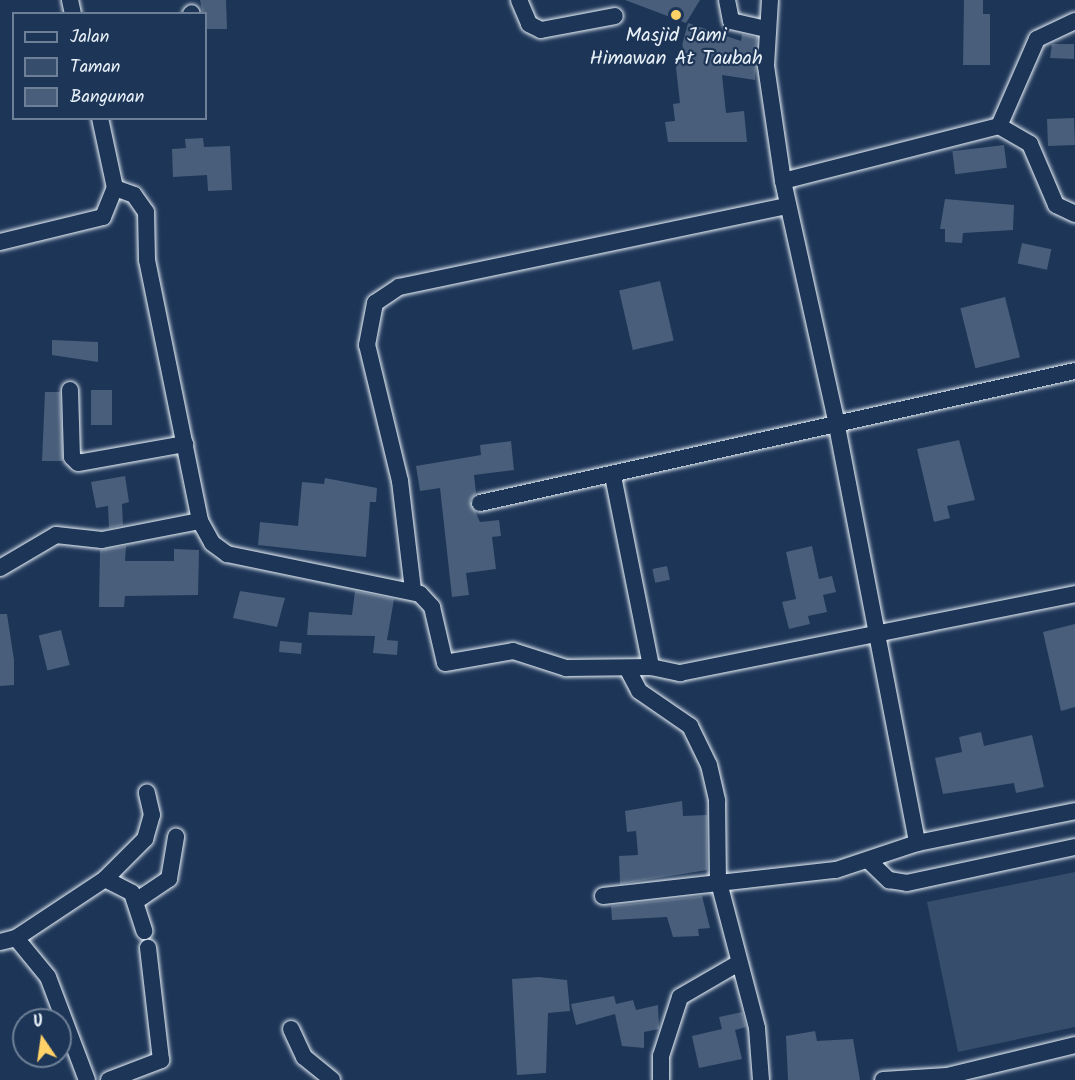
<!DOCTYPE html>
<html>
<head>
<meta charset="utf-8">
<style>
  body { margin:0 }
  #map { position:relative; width:1075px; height:1080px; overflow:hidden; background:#1d3557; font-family:Kalam,sans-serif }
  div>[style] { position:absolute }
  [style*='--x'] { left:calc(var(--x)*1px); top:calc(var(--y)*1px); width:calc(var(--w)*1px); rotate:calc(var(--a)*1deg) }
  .green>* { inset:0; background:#374d6c }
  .building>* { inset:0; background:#495e7a; transform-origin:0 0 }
  .roads { filter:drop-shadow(0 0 2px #e8f1f8) drop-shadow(0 0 2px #e8f1f8) }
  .minor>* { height:16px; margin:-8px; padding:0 8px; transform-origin:8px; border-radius:8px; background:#1d3557 }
  .dots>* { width:16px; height:16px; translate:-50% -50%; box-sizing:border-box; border:3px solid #1d3557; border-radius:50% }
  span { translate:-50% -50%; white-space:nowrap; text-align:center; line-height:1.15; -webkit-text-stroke:4.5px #1d3557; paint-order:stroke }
  .poi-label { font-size:20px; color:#e8f1f8 }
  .legend { position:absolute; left:12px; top:12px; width:195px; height:108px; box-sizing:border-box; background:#1d3557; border:2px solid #6e8097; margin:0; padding:8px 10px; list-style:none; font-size:18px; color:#e8f1f8 }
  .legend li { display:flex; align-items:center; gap:12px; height:30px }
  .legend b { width:30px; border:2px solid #6e8097 }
  .north { position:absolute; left:12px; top:1008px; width:60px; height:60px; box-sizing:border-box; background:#1d3557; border:2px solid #6e8097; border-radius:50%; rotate:347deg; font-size:16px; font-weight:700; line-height:24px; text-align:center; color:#e8f1f8 }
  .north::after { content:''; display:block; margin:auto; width:21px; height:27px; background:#ffd166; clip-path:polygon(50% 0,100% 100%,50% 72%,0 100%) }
</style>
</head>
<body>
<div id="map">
  <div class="green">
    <i style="clip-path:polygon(1075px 872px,1075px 1027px,958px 1052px,927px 902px)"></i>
  </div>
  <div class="building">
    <i style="clip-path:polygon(200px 0,226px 0,227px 29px,206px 29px)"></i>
    <i style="clip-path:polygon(625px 0,700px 0,686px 23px)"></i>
    <i style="clip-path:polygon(964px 0,983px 0,983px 14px,990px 14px,990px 65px,963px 65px)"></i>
    <i style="clip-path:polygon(688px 23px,741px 41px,742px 34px,757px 38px,755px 80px,722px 75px,726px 113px,744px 111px,747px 142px,668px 142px,665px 122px,675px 121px,673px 104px,680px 103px,676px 68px)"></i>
    <i style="clip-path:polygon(1052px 44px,1074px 44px,1074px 59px,1050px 58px)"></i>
    <i style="left:1074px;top:118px;width:27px;height:27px;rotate:88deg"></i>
    <i style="clip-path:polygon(203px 138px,204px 147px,230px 146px,232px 190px,208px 191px,207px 175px,173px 177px,172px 149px,186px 148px,185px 139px)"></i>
    <i style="left:1004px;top:145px;width:23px;height:52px;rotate:83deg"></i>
    <i style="clip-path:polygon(945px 199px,1014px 205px,1013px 230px,963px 233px,962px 243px,945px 242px,945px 229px,940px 229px)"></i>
    <i style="left:1022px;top:243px;width:30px;height:21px;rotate:12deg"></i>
    <i style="left:660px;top:281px;width:61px;height:42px;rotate:77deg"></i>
    <i style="left:1005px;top:297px;width:62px;height:46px;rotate:76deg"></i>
    <i style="clip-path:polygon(52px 340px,98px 342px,98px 362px,52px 355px)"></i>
    <i style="left:112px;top:390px;width:35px;height:21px;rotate:90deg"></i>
    <i style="clip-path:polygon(45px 392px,60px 392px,63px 461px,42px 461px)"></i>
    <i style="clip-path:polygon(959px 440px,975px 500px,947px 506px,950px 518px,934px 522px,917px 449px)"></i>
    <i style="clip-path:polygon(511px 441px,514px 470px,474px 475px,476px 493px,470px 500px,480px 522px,499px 520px,501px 536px,492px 537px,496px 569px,466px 573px,469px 595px,452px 597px,440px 488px,420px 491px,416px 466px,481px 455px,480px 445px)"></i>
    <i style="clip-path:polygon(125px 476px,129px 502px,122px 504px,123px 525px,109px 528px,108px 506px,96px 508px,91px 482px)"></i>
    <i style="clip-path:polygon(325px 478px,377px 488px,376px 502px,370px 502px,366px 557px,258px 545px,260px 522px,298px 526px,302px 482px,324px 484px)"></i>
    <i style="clip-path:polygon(126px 546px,125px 561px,174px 561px,174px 549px,199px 550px,198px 595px,125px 596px,124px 607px,99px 607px,100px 550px)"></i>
    <i style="clip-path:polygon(812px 546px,819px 579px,832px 576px,836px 592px,823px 595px,827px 612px,808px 616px,810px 624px,789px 629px,782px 602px,796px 599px,786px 552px)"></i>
    <i style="left:667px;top:566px;width:14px;height:15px;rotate:78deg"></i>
    <i style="clip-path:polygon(240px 591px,285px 598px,277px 627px,233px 618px)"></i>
    <i style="clip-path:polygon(355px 591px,394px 599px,387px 640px,398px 641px,397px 655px,373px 653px,375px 636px,307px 635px,309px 612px,352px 615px)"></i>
    <i style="clip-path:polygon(0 614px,7px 614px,14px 660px,14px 685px,0 686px)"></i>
    <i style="clip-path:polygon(1075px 624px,1075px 707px,1061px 711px,1043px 632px)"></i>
    <i style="left:61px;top:630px;width:36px;height:23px;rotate:76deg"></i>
    <i style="left:280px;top:641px;width:22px;height:11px;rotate:5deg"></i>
    <i style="clip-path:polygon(981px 732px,984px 746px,1032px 735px,1044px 787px,1016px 793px,1014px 783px,943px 794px,935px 758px,962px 752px,959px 737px)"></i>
    <i style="clip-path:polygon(682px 801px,683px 816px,707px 815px,707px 870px,620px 884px,619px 856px,638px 855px,636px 831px,627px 832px,625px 811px)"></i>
    <i style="clip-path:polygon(702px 896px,710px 928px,698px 929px,699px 936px,673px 937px,667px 917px,612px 920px,611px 906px)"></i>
    <i style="clip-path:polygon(539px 977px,567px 980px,570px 1011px,548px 1013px,546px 1073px,517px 1075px,512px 979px)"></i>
    <i style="clip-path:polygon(614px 996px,616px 1004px,633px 1000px,636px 1010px,658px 1005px,659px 1029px,644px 1032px,644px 1048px,622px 1046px,615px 1014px,576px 1025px,571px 1004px)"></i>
    <i style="clip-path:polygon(742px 1012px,746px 1027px,735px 1030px,742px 1059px,699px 1068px,692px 1036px,722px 1029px,719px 1017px)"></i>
    <i style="clip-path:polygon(815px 1031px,817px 1041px,853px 1039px,860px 1080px,788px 1080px,786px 1036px)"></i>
  </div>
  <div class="roads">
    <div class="minor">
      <i style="--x:70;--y:0;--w:14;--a:78"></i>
      <i style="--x:519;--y:0;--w:26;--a:67"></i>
      <i style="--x:529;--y:24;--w:13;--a:27"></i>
      <i style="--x:541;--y:30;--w:75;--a:-10.7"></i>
      <i style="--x:727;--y:0;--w:21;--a:79"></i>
      <i style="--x:731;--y:21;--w:37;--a:13"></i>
      <i style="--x:770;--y:0;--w:66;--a:93.5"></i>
      <i style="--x:766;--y:66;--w:116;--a:81.6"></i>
      <i style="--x:783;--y:181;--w:246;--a:77.5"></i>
      <i style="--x:836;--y:421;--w:430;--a:79.1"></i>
      <i style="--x:191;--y:14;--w:1;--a:-45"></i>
      <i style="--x:999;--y:126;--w:36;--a:30"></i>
      <i style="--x:1030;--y:144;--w:66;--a:66.9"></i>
      <i style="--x:1056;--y:205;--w:21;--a:25"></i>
      <i style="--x:783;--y:181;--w:223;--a:-14.3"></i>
      <i style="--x:999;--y:126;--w:95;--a:-66.4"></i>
      <i style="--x:1037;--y:39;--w:42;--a:-25.3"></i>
      <i style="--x:115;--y:188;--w:20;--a:20"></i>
      <i style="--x:134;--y:195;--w:21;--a:55"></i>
      <i style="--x:146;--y:212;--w:48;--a:88.8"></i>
      <i style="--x:147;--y:260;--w:266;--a:78.5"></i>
      <i style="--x:200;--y:521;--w:25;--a:61"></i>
      <i style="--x:212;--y:543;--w:19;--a:36"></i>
      <i style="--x:227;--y:554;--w:197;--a:11.7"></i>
      <i style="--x:420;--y:594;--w:18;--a:47"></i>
      <i style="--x:432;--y:607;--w:57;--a:76.9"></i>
      <i style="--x:445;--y:663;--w:69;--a:-10"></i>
      <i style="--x:513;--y:651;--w:56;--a:17.8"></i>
      <i style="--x:566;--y:668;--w:85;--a:-0.7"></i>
      <i style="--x:651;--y:667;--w:30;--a:12"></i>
      <i style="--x:680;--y:673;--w:403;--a:-11.3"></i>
      <i style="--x:0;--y:242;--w:106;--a:-13.6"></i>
      <i style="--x:103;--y:217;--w:31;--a:-68"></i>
      <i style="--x:115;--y:188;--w:72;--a:-102.1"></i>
      <i style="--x:70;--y:390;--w:67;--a:88.3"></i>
      <i style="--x:72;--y:457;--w:8;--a:45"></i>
      <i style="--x:78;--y:463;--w:109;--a:-10.1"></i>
      <i style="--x:613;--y:476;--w:195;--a:78.7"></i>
      <i style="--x:480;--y:503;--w:609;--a:-12.51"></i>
      <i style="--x:0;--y:568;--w:65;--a:-30.5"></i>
      <i style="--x:56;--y:535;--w:46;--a:6.2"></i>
      <i style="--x:102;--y:540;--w:100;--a:-11"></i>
      <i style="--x:413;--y:590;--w:110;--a:-96.8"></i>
      <i style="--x:400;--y:481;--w:140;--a:-103.6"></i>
      <i style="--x:367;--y:345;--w:43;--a:-79.2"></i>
      <i style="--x:375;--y:303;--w:29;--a:-34"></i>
      <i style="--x:399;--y:287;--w:397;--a:-11.8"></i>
      <i style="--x:627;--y:668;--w:26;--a:62"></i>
      <i style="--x:639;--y:691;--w:62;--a:34.5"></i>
      <i style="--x:690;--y:726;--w:43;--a:64"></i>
      <i style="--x:709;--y:765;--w:37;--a:77"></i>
      <i style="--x:717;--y:801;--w:78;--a:89.3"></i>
      <i style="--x:718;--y:879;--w:154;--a:75.3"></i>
      <i style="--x:757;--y:1028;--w:52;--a:85.6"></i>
      <i style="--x:869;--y:861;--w:28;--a:44"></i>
      <i style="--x:889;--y:880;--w:18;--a:9"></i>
      <i style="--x:907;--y:883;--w:172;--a:-12.1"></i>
      <i style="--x:105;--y:879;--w:30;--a:27"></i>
      <i style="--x:132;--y:893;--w:40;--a:72"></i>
      <i style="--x:603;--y:896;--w:234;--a:-6.4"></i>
      <i style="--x:836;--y:870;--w:85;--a:-18.4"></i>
      <i style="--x:917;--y:843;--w:161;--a:-11.4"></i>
      <i style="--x:136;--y:901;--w:40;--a:-34"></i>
      <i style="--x:169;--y:879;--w:43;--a:-80.5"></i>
      <i style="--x:16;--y:938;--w:50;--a:50.6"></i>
      <i style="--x:48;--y:977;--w:110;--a:69.3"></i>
      <i style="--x:0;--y:942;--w:16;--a:-14"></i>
      <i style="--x:16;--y:938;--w:107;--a:-33.5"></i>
      <i style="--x:105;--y:879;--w:57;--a:-45"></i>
      <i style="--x:145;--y:839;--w:25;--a:-74"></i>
      <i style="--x:152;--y:815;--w:23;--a:-103"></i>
      <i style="--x:291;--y:1029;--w:31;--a:65"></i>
      <i style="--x:304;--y:1057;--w:36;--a:39"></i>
      <i style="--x:109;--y:1080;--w:56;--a:-21"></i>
      <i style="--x:161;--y:1060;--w:113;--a:-96.6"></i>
      <i style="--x:661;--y:1080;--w:24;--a:-90"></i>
      <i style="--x:661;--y:1056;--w:62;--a:-72.1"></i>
      <i style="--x:680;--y:997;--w:66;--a:-30.1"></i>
      <i style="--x:883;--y:1080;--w:64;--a:-3.6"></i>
      <i style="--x:947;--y:1076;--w:132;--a:-13.6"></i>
    </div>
  </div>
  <div class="dots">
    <i style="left:676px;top:15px;background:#ffd166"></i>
  </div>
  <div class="poi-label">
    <span style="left:676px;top:48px">Masjid Jami<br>Himawan At Taubah</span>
  </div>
  <ul class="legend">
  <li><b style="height:8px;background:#1d3557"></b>Jalan</li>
  <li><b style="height:16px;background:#374d6c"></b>Taman</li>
  <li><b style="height:16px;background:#495e7a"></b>Bangunan</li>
  </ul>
  <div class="north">U</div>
</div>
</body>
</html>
